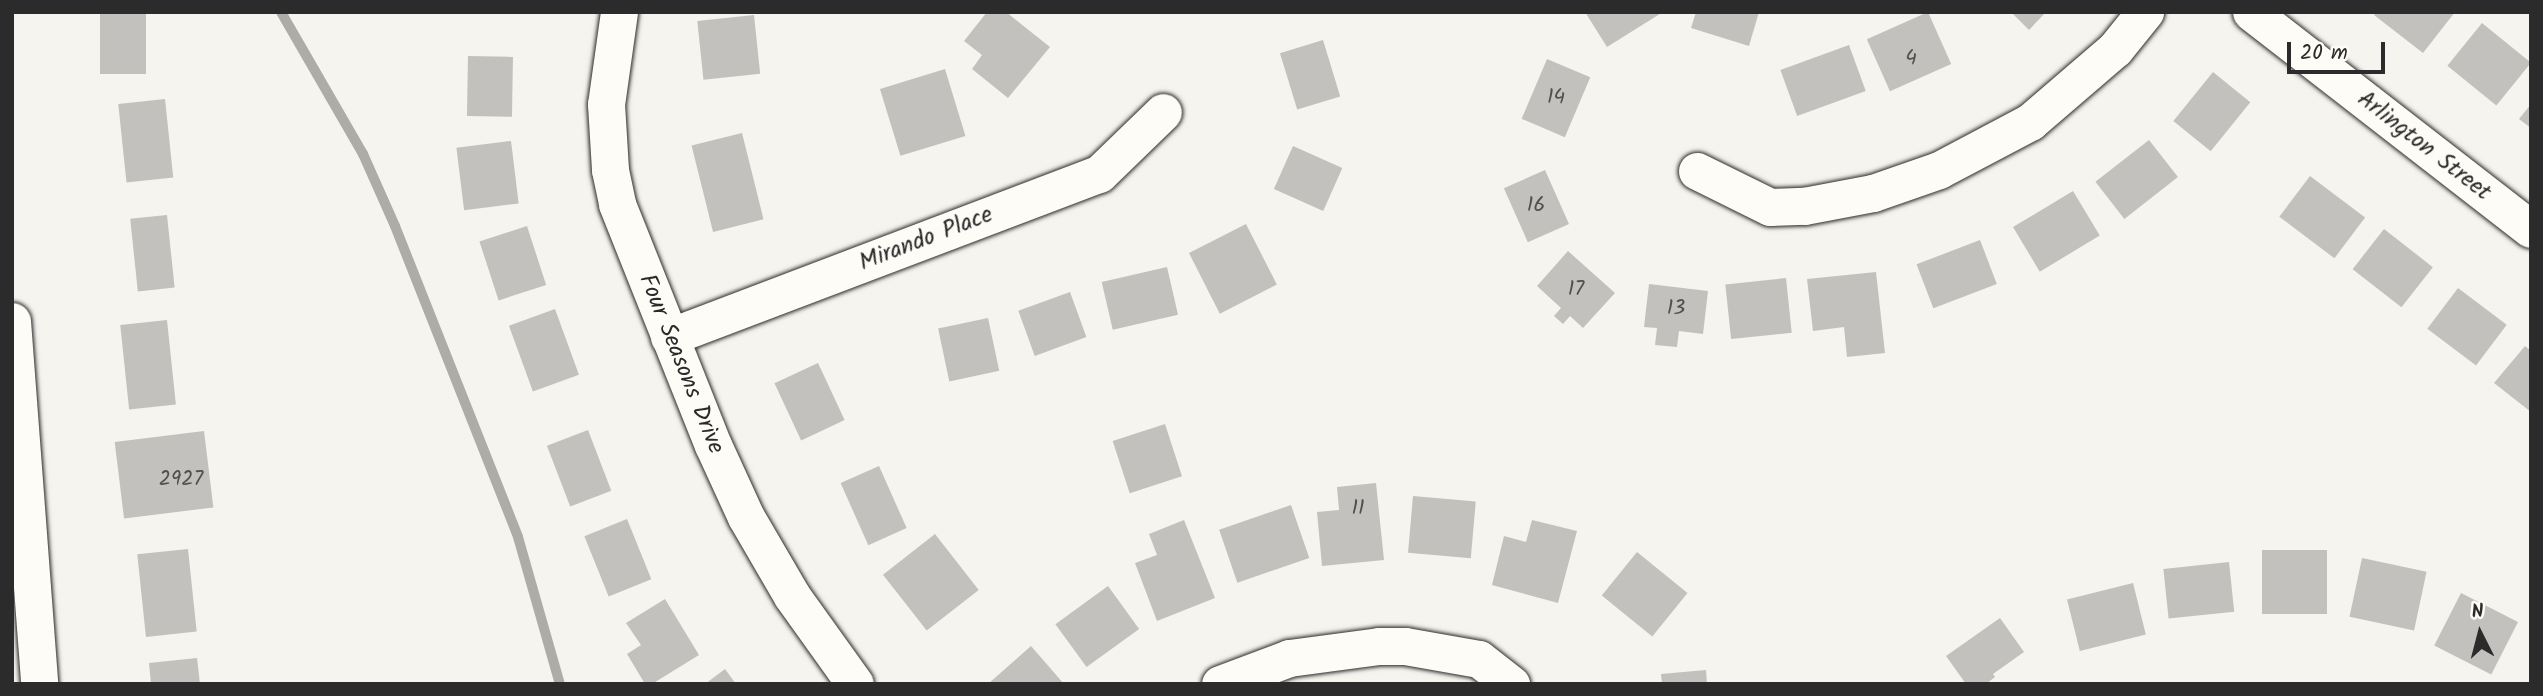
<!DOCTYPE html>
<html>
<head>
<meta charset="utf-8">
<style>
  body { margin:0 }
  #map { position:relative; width:2543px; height:696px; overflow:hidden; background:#f5f4ef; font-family:Kalam,sans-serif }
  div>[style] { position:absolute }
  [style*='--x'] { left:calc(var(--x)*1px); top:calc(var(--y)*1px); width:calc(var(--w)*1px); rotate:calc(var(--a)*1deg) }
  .stream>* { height:10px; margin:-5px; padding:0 5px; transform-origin:5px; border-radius:5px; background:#adaca9 }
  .building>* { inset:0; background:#c2c1be; transform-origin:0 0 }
  .roads { filter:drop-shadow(0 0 2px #2b2b2b) drop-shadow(0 0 2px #2b2b2b) }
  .minor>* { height:37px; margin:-18.5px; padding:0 18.5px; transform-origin:18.5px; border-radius:18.5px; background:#fdfcf7 }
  span { translate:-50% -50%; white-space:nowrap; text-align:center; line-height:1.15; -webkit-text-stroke:6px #fdfcf7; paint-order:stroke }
  .number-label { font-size:21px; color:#515050 }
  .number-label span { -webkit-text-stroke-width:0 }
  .street-label { font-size:24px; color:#2b2b2b }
  .frame { position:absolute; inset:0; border:14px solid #2b2b2b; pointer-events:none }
  .north { position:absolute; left:2445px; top:598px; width:70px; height:70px; -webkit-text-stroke:5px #fdfcf7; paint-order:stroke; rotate:354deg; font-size:19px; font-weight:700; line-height:28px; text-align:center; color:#2b2b2b }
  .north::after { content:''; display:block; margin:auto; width:24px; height:32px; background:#2b2b2b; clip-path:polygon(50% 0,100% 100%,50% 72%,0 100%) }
  .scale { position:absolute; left:2287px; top:42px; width:98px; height:32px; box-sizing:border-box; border:4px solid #2b2b2b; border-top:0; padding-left:9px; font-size:21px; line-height:24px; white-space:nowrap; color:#2b2b2b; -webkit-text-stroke:5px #fdfcf7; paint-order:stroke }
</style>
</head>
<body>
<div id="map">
  <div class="stream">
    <i style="--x:281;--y:12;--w:164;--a:60"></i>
    <i style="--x:363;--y:154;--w:79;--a:66"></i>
    <i style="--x:395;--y:226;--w:334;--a:68.4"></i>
    <i style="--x:518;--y:537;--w:153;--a:74.1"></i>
  </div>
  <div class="building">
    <i style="left:100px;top:12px;width:46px;height:62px"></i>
    <i style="clip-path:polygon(987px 12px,1006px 12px,1050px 47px,1008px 98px,972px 69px,982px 55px,964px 41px)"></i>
    <i style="clip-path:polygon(1585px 12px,1663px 12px,1607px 47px)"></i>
    <i style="clip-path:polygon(1696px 12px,1759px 12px,1749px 46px,1691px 28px)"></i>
    <i style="left:1928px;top:12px;width:57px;height:67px;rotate:66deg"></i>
    <i style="clip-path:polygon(2011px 12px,2046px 12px,2029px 30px)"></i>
    <i style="clip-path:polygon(2376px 12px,2455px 12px,2423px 53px,2374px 15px)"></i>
    <i style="left:754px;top:15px;width:59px;height:57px;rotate:84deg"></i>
    <i style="left:2482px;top:23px;width:63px;height:55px;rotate:39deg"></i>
    <i style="left:1323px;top:40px;width:59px;height:45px;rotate:73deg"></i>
    <i style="left:1849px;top:45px;width:49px;height:73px;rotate:70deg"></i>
    <i style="left:468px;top:56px;width:45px;height:60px;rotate:1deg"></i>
    <i style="left:1547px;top:59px;width:47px;height:65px;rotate:23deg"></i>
    <i style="left:945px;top:69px;width:70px;height:68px;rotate:73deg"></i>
    <i style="left:2213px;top:72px;width:48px;height:63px;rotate:39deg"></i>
    <i style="left:165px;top:99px;width:79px;height:47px;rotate:84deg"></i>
    <i style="clip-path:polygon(2531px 104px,2531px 128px,2519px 119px)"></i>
    <i style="left:742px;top:133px;width:89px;height:52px;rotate:76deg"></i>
    <i style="left:2149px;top:140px;width:47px;height:68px;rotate:52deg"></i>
    <i style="left:511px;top:141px;width:63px;height:55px;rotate:83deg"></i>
    <i style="left:1293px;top:146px;width:54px;height:47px;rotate:24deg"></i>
    <i style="left:1545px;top:170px;width:59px;height:45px;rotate:66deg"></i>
    <i style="left:2310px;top:176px;width:69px;height:51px;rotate:37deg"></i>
    <i style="left:2073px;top:191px;width:52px;height:70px;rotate:59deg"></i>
    <i style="left:167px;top:215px;width:73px;height:37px;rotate:84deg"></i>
    <i style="left:1246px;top:224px;width:68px;height:64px;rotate:63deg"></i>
    <i style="left:527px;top:226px;width:62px;height:50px;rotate:72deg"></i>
    <i style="left:2384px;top:229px;width:62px;height:51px;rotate:38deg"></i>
    <i style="left:1980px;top:240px;width:47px;height:68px;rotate:69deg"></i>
    <i style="clip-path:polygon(1568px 251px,1615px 293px,1583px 328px,1570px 316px,1563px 324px,1554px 316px,1561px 308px,1537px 286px)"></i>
    <i style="left:1167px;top:267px;width:49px;height:67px;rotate:77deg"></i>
    <i style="clip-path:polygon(1876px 272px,1885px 353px,1847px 357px,1844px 327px,1813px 331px,1807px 279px)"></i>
    <i style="left:1786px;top:278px;width:55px;height:61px;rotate:84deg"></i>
    <i style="clip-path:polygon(1649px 284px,1708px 291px,1703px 334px,1679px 331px,1677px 347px,1655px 345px,1657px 328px,1644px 327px)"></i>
    <i style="left:2458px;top:288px;width:61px;height:51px;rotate:37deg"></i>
    <i style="left:1070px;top:292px;width:48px;height:55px;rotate:70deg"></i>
    <i style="left:555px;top:309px;width:70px;height:49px;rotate:70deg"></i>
    <i style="left:988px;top:318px;width:54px;height:51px;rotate:78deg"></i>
    <i style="left:167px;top:320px;width:85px;height:47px;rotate:84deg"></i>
    <i style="clip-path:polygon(2525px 346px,2531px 351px,2531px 412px,2494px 383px)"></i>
    <i style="left:818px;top:363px;width:63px;height:48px;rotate:65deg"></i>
    <i style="left:1165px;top:424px;width:55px;height:55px;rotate:72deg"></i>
    <i style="left:588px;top:430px;width:65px;height:44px;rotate:69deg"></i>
    <i style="left:204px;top:431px;width:77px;height:90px;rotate:83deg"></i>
    <i style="left:879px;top:466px;width:68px;height:42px;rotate:66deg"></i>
    <i style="clip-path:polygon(1376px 483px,1384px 560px,1322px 566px,1317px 512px,1339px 510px,1337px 487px)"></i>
    <i style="left:1413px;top:496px;width:63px;height:57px;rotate:5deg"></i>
    <i style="left:1291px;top:505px;width:56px;height:76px;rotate:71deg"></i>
    <i style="left:627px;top:519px;width:65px;height:46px;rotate:68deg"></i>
    <i style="clip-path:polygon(1184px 520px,1215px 598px,1157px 621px,1135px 563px,1157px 555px,1149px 534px)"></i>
    <i style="clip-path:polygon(1532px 520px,1577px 531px,1558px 603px,1492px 585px,1504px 536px,1526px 542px)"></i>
    <i style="left:935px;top:534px;width:71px;height:66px;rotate:52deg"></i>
    <i style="left:188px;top:549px;width:83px;height:51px;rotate:84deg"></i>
    <i style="left:2262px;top:550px;width:65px;height:64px"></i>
    <i style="left:1637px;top:552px;width:65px;height:56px;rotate:39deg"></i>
    <i style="left:2362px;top:558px;width:66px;height:60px;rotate:12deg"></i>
    <i style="left:2229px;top:562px;width:50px;height:66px;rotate:84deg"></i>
    <i style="left:2133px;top:583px;width:53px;height:68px;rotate:76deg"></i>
    <i style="left:1108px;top:586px;width:53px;height:65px;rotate:54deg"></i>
    <i style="left:2461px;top:593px;width:64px;height:59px;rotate:27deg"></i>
    <i style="clip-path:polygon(665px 599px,699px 655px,652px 684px,645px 684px,627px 654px,641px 645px,626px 623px)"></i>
    <i style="clip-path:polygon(2000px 618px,2024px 652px,1993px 674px,1995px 677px,1986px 684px,1966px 684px,1946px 656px)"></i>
    <i style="clip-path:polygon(1031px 646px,1064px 684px,988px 684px)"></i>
    <i style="clip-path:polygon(197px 658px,200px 684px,151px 684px,149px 663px)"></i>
    <i style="clip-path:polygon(725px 669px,736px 684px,705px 684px)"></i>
    <i style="clip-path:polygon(1706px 670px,1707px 684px,1662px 684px,1661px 674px)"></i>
  </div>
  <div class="roads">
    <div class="minor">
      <i style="--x:619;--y:12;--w:93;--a:98"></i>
      <i style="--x:606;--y:104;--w:66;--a:86.5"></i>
      <i style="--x:610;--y:170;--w:35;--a:78"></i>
      <i style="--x:617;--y:204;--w:259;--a:68.3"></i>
      <i style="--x:713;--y:445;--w:79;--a:65.4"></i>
      <i style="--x:746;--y:517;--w:91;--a:59.8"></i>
      <i style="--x:792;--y:596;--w:108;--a:54.4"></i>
      <i style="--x:2251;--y:12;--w:354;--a:37.8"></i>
      <i style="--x:1697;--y:171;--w:81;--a:26.3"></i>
      <i style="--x:1770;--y:207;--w:34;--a:-2"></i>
      <i style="--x:1804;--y:206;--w:70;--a:-10.7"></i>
      <i style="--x:1873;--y:193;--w:70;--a:-19.2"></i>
      <i style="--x:1939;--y:170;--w:103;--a:-27.8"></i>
      <i style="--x:2030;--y:122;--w:112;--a:-40.7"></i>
      <i style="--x:2115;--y:49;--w:48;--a:-51"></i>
      <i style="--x:12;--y:321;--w:364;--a:85.7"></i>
      <i style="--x:669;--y:337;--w:460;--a:-20.8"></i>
      <i style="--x:1099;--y:174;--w:89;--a:-44.1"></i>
      <i style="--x:1220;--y:684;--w:74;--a:-20.6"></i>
      <i style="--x:1289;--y:658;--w:91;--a:-7.6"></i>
      <i style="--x:1379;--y:646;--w:26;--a:0"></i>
      <i style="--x:1405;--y:646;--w:75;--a:10"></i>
      <i style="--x:1479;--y:659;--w:41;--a:38"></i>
    </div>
  </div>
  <div class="number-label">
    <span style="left:1911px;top:59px">4</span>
    <span style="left:1556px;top:98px">14</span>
    <span style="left:1536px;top:206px">16</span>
    <span style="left:1576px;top:290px">17</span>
    <span style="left:1676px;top:309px">13</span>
    <span style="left:181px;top:480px">2927</span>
    <span style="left:1358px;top:509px">11</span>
  </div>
  <div class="street-label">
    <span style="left:2424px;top:146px;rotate:38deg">Arlington Street</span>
    <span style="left:926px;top:239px;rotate:-21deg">Mirando Place</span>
    <span style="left:681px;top:364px;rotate:68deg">Four Seasons Drive</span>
  </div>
  <div class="frame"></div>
  <div class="north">N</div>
  <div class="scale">20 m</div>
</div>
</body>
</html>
